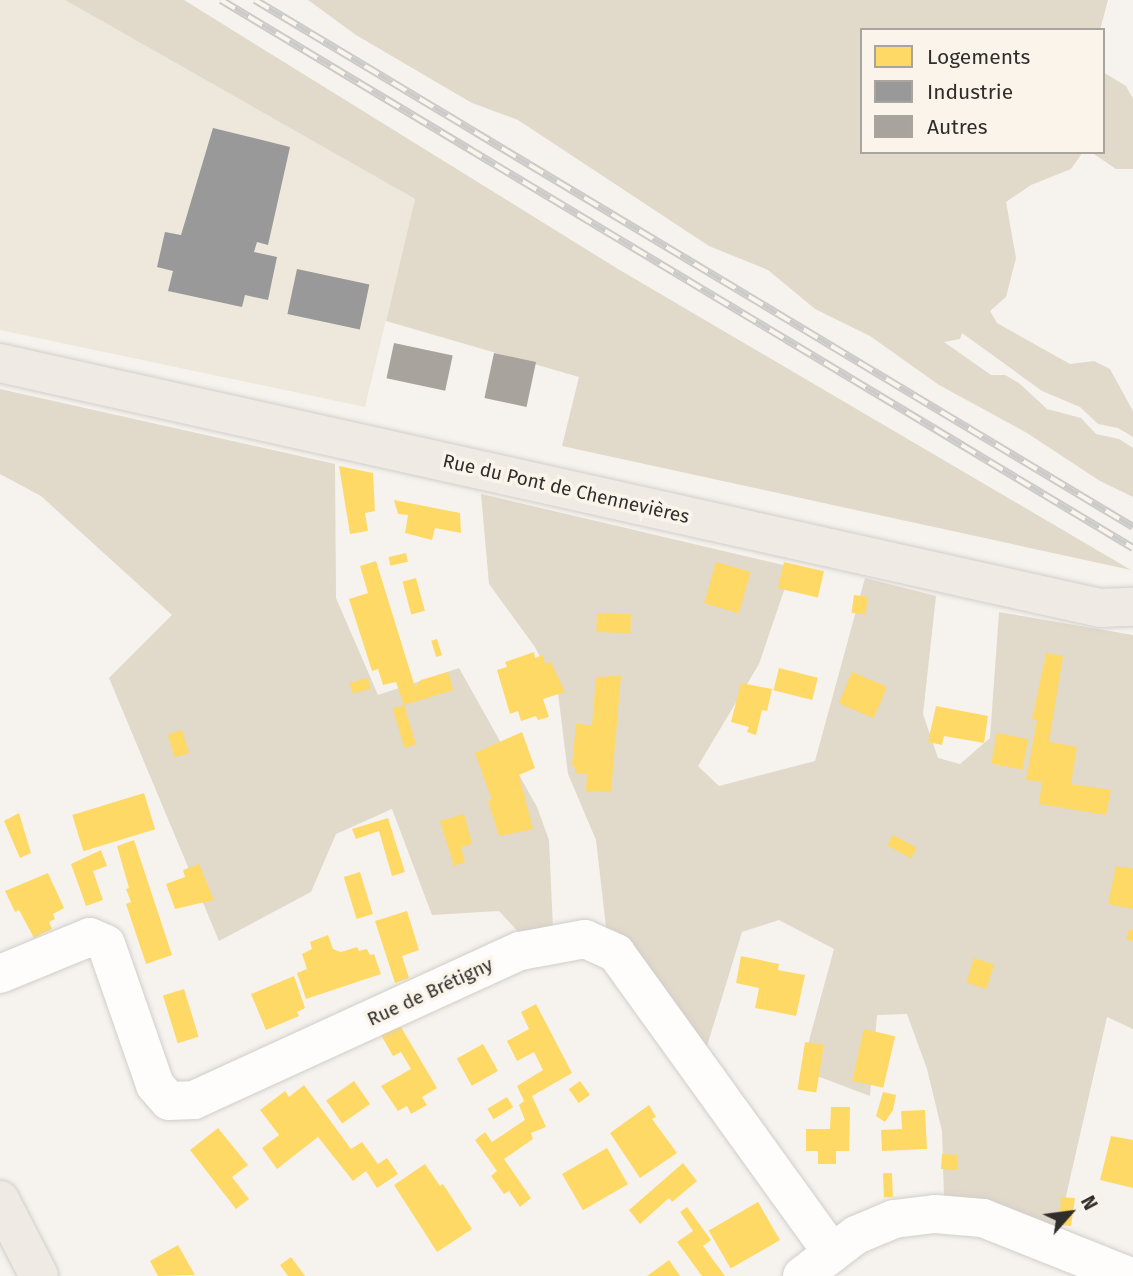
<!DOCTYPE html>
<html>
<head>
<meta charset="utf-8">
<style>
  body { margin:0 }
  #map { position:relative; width:1133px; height:1276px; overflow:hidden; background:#f6f3ee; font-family:"Fira Sans",sans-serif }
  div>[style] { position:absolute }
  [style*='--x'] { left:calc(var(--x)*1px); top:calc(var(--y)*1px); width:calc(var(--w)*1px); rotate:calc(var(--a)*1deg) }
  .built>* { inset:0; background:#ede7dc }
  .green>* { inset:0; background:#e1d9ca }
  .homes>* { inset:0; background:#ffd966; transform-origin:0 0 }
  .industry>* { inset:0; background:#999; transform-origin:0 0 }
  .building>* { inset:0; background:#a8a49d; transform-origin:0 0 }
  .roads { filter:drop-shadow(0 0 2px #d1ceca) drop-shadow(0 0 2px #d1ceca) }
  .minor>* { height:38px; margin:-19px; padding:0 19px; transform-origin:19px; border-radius:19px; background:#fefdfc }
  .major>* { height:38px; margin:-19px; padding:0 19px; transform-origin:19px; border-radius:19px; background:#efeae3 }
  .rail>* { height:8px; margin-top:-4px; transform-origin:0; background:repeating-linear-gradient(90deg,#faf4eb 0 16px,#cccbc9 0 32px); box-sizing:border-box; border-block:2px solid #cccbc9 }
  span { translate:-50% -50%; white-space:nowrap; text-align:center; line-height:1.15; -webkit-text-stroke:7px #faf4eb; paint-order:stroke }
  .street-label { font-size:19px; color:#302e2b }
  .legend { position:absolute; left:860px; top:28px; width:245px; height:126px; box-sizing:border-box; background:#faf4eb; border:2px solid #a9a59e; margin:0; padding:9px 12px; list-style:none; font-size:21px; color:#302e2b }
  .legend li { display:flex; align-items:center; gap:14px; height:35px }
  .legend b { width:35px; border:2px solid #a9a59e }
  .north { position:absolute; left:1035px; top:1178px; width:70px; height:70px; -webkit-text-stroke:5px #faf4eb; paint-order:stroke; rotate:62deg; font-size:19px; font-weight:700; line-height:28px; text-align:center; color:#302e2b }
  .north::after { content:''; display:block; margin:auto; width:24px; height:32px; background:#302e2b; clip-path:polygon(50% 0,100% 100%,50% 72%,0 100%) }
</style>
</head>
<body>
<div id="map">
  <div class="built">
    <i style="clip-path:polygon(0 0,65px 0,415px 199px,365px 407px,0 330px)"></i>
  </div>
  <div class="green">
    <i style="clip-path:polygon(65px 0,184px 0,618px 269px,1131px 570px,562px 446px,579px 377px,386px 321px,415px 199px)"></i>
    <i style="clip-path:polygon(308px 0,1108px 0,1100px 30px,862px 30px,862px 152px,1083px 152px,1071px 169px,1031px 185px,1006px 202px,1016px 258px,1006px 297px,990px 311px,997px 323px,1070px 364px,1094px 361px,1110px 369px,1133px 411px,1133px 437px,1118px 428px,1098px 424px,1080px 407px,1042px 391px,962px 333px,960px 339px,944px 342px,991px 375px,1005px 375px,1019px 383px,1047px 409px,1081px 418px,1096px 434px,1119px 439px,1133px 448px,1133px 497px,1100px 481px,1027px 433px,939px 385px,870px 336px,815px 309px,768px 270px,709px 246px,518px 120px,472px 103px,356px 35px)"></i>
    <i style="clip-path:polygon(1103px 72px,1126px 86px,1133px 99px,1133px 169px,1116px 169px,1091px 152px,1103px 152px)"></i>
    <i style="clip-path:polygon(0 389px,335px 464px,336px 598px,378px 695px,459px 668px,537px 807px,549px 840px,553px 929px,524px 938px,499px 911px,432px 915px,392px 809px,336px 834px,311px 892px,219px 941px,109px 678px,172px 615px,41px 496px,0 474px)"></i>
    <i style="clip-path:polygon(481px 494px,792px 567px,759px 664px,698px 766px,719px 786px,815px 761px,865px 578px,936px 596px,923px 714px,938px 758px,960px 764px,990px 738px,999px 612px,1133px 635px,1133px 1029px,1107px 1017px,1058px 1231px,944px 1198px,942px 1131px,927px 1069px,907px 1014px,877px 1015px,870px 1096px,801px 1070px,834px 949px,779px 920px,742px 932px,704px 1056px,607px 936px,596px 840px,568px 774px,558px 693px,535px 647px,489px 584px)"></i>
  </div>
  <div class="homes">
    <i style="clip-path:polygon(339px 466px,373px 473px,375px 511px,365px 513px,368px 531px,350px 534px)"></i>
    <i style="clip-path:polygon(394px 500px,460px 513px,461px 533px,435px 528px,432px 540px,405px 533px,408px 515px,398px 514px)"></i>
    <i style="left:406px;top:553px;width:9px;height:18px;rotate:77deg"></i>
    <i style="clip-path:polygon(376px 561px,415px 687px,421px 680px,448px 672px,453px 690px,404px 705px,396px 682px,383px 685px,378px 669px,372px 671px,349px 599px,368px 593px,360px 566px)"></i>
    <i style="left:716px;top:562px;width:36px;height:43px;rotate:16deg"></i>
    <i style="left:784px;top:562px;width:41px;height:27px;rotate:13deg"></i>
    <i style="left:416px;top:578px;width:34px;height:14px;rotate:75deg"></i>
    <i style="left:854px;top:595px;width:14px;height:18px;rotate:8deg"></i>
    <i style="left:597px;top:613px;width:34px;height:19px;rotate:2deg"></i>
    <i style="left:437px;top:639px;width:17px;height:6px;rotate:73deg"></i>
    <i style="clip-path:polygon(534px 652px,535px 658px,543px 655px,545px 664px,551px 662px,565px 692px,543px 699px,549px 717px,538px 720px,536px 716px,521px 721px,518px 711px,510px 714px,497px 670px,507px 667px,505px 662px)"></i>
    <i style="clip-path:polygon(1046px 653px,1063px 656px,1049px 742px,1077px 747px,1071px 784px,1111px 790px,1106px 815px,1039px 804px,1042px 782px,1026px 780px,1037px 720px,1032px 720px)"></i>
    <i style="left:779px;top:668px;width:40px;height:23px;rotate:14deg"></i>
    <i style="left:852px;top:672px;width:38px;height:34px;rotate:23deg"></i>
    <i style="clip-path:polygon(621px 676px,611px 792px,586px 791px,587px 774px,575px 773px,575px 766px,572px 766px,576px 724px,592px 725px,596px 677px)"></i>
    <i style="left:368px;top:678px;width:11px;height:19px;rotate:75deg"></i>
    <i style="clip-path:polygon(741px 683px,772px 689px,767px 711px,762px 710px,756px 735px,747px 732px,749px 727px,731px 722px)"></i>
    <i style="left:404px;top:705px;width:41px;height:12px;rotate:73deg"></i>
    <i style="clip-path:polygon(936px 706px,988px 716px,984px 743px,944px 736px,942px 745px,928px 742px)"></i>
    <i style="left:182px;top:730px;width:24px;height:15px;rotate:73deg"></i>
    <i style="clip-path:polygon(522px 732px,535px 768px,519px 775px,533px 829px,499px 836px,488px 801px,492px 800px,475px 753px)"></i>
    <i style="left:997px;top:733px;width:32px;height:31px;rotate:11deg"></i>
    <i style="left:144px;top:793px;width:38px;height:75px;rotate:73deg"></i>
    <i style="clip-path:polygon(19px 813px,31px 853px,20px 858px,4px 821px)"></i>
    <i style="clip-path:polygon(464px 814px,472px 844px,461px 847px,465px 862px,454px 866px,440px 821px)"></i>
    <i style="clip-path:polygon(388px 818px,405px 872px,392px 876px,379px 831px,356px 839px,352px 829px)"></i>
    <i style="left:893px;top:835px;width:27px;height:12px;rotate:28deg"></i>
    <i style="clip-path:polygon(134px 840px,172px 955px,146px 964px,126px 904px,131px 902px,126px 889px,129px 888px,117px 846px)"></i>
    <i style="clip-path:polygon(101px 850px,107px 866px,93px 871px,103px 900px,86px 906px,71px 864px)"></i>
    <i style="clip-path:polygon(199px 864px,214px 900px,175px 909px,166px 884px,185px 877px,183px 870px)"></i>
    <i style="clip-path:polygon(1116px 866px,1133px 869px,1133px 909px,1108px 904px)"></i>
    <i style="left:360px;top:872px;width:44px;height:17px;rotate:73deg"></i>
    <i style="clip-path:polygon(48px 873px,64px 908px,53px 914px,55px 919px,49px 922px,52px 929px,34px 938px,19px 910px,15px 912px,5px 891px)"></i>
    <i style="clip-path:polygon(407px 911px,419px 950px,402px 956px,409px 978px,395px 983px,375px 921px)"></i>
    <i style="clip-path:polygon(1129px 929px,1133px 930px,1133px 941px,1126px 939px)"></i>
    <i style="clip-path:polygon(328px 935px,333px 949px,341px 952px,357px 947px,359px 951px,367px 949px,370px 955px,374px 954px,381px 974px,306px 999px,297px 973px,307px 969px,302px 954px,312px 949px,310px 942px)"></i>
    <i style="clip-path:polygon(741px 956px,779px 964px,778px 970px,805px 975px,796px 1016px,755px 1008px,759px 988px,736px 983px)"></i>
    <i style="left:974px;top:958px;width:21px;height:26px;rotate:17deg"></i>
    <i style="clip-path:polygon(294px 976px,305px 1008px,297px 1012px,299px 1016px,266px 1030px,251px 994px)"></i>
    <i style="left:184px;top:989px;width:50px;height:22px;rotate:73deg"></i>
    <i style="clip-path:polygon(536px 1004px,572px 1073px,532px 1096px,546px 1127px,531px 1133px,533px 1139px,504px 1159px,531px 1198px,520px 1207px,509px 1191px,504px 1194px,491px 1176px,497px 1171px,475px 1140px,485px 1132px,492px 1142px,525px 1120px,519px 1105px,524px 1101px,517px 1086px,543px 1070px,534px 1052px,517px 1061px,507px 1041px,529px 1029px,521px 1012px)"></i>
    <i style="clip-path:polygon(395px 1017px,437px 1088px,422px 1097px,427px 1105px,411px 1114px,407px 1106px,398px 1111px,381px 1086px,411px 1069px,401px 1052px,393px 1056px,377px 1028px)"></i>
    <i style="left:864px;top:1029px;width:32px;height:53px;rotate:13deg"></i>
    <i style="left:805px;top:1042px;width:19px;height:48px;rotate:9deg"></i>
    <i style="left:483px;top:1044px;width:31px;height:30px;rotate:61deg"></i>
    <i style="left:354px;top:1081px;width:28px;height:34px;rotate:55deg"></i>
    <i style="left:580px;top:1081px;width:17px;height:14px;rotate:54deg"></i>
    <i style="clip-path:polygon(304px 1085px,351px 1149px,362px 1142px,378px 1164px,387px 1158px,398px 1174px,377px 1188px,366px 1171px,353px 1181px,318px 1137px,277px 1169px,262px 1148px,279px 1135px,260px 1110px,285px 1091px,289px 1097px)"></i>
    <i style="clip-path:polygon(883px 1092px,896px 1095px,893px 1110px,885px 1122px,876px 1116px)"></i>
    <i style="left:507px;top:1097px;width:12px;height:23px;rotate:59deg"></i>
    <i style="clip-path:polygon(649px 1105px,656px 1117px,652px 1119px,677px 1153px,640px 1178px,610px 1133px)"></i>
    <i style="clip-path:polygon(831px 1107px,850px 1107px,849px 1151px,836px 1151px,836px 1164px,818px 1164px,818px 1151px,806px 1151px,806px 1129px,830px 1129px)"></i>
    <i style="clip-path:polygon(925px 1110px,927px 1149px,882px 1151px,881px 1130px,902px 1129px,901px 1111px)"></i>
    <i style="clip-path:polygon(218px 1128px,248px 1165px,232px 1177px,249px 1199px,236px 1209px,190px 1150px)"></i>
    <i style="clip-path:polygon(1111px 1136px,1133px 1140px,1133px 1188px,1100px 1180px)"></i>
    <i style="left:607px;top:1148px;width:42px;height:52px;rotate:60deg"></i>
    <i style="left:942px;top:1154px;width:16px;height:15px;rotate:4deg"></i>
    <i style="clip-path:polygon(683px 1163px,697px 1181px,672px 1202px,669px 1198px,640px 1224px,629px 1210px)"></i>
    <i style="clip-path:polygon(425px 1164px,440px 1186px,443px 1184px,472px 1229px,437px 1252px,394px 1185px)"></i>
    <i style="left:892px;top:1173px;width:24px;height:9px;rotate:88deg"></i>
    <i style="clip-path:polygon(1061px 1197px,1075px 1198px,1071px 1226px,1059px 1225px)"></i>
    <i style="left:758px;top:1202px;width:44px;height:57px;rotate:60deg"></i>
    <i style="clip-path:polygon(687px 1207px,711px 1240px,703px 1246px,725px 1276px,702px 1276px,677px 1242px,693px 1231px,680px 1212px)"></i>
    <i style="clip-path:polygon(178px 1245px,195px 1275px,158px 1276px,150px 1261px)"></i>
    <i style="clip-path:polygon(291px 1257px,305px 1276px,288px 1276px,280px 1265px)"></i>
    <i style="clip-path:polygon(669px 1260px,680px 1276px,647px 1276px)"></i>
  </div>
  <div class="industry">
    <i style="clip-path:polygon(213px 128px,290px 147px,268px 245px,257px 242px,254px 252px,277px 257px,268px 300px,245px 295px,242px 307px,168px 291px,173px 271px,157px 267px,165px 232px,181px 235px)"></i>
    <i style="left:297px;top:269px;width:74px;height:46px;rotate:12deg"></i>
  </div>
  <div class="building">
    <i style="left:394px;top:343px;width:60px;height:36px;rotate:12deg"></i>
    <i style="left:494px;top:353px;width:43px;height:46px;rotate:12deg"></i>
  </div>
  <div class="roads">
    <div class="minor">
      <i style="--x:0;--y:974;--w:97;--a:-22.3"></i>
      <i style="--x:90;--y:937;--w:17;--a:24"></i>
      <i style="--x:106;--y:944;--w:149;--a:70.8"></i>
      <i style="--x:155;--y:1085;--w:21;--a:49"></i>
      <i style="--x:169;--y:1101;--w:25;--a:-2"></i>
      <i style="--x:194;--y:1100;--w:358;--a:-24.6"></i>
      <i style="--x:520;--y:951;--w:66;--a:-10.5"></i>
      <i style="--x:585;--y:939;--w:34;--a:24"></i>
      <i style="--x:616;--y:953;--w:370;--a:54.2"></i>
      <i style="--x:802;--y:1276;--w:68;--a:-37.2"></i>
      <i style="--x:856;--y:1235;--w:41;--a:-22.8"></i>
      <i style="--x:894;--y:1219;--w:41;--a:-7"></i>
      <i style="--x:935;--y:1214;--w:48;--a:4.8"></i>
      <i style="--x:983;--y:1218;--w:157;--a:21.7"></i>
    </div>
    <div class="major">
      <i style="--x:0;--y:363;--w:1127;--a:12.56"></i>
      <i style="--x:1100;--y:608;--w:33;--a:-2"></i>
      <i style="--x:0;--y:1200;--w:85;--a:62.8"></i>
    </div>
  </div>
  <div class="rail">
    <i style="--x:221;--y:0;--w:1064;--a:31"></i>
    <i style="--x:255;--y:0;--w:1024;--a:30.97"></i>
  </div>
  <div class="street-label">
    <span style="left:566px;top:489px;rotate:13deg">Rue du Pont de Chennevières</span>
    <span style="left:430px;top:992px;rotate:-25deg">Rue de Brétigny</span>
  </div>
  <ul class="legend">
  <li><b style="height:19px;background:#ffd966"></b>Logements</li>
  <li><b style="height:19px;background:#999"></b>Industrie</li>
  <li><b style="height:19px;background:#a8a49d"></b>Autres</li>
  </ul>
  <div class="north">N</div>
</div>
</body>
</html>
